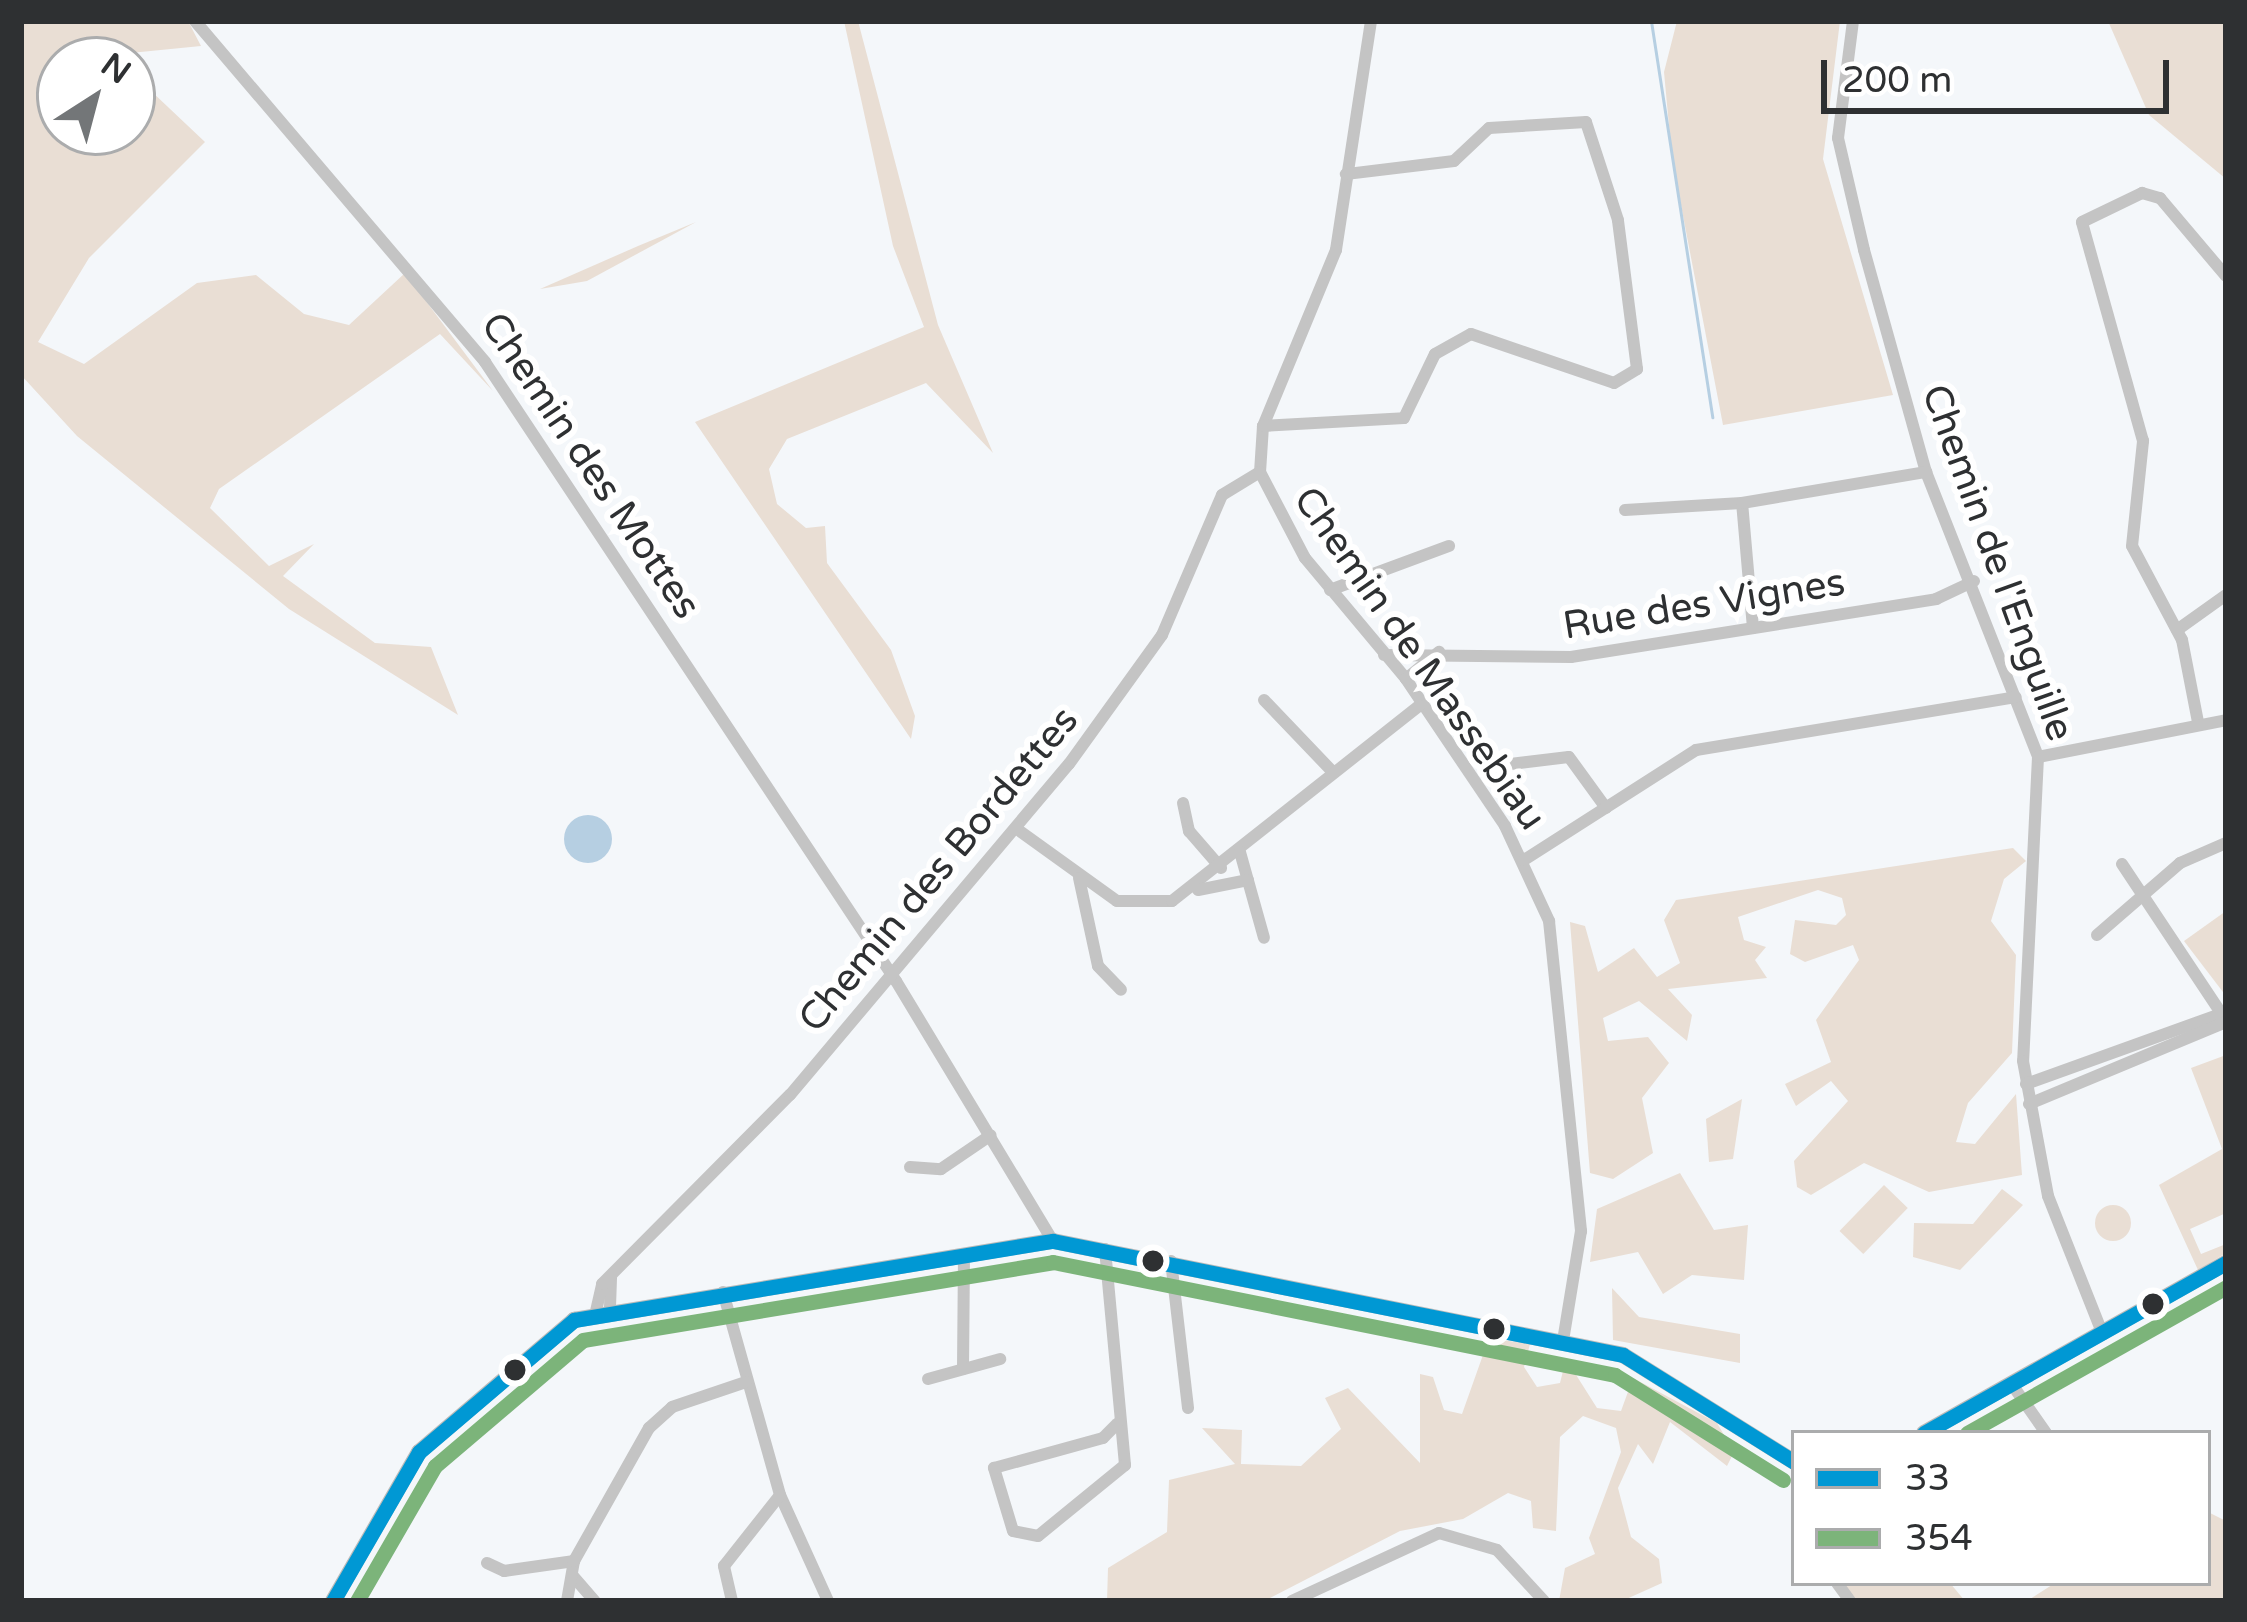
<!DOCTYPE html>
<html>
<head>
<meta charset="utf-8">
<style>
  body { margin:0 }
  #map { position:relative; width:2247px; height:1622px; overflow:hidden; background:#f4f7fa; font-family:"Varela Round",sans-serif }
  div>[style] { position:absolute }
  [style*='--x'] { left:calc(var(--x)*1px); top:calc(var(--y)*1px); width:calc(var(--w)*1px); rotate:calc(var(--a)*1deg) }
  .green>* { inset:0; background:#e9ded4; transform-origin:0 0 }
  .round { border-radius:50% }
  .water>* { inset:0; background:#b6cfe2 }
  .stream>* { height:3px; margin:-1.5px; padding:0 1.5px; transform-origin:1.5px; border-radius:1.5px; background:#b6cfe2 }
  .street>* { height:12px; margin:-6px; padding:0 6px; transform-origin:6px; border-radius:6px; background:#c4c4c4 }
  .secondary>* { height:16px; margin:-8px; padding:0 8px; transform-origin:8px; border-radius:8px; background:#bbbbba }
  .bus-1>* { height:15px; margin:-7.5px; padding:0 7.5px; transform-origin:7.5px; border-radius:7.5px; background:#0098d4 }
  .bus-2>* { height:15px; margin:-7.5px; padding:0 7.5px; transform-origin:7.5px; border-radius:7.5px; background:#7cb47a }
  .dots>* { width:33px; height:33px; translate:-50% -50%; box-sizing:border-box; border:6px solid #fff; border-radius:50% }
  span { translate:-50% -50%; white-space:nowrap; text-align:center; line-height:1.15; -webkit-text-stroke:12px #fff; paint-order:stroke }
  .street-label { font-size:39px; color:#2e3032 }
  .frame { position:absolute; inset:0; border:24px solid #2e3032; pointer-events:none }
  .legend { position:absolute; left:1791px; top:1430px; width:420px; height:156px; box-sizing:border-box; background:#fff; border:3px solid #abacad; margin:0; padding:15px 21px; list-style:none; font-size:36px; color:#2e3032 }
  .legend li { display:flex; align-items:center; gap:24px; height:60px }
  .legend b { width:60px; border:3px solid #abacad }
  .north { position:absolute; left:36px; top:36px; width:120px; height:120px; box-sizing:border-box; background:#fff; border:3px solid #abacad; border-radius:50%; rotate:36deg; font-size:33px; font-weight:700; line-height:48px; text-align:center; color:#2e3032 }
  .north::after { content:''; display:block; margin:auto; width:42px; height:54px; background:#737678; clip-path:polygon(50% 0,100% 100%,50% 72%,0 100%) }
  .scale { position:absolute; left:1821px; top:60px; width:348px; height:54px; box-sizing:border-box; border:6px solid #2e3032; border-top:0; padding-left:15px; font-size:36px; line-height:42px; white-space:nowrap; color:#2e3032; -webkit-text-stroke:9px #fff; paint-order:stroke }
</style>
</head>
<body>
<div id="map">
  <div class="green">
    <i style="clip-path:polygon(21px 21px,188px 21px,201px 46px,60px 60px,60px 132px,132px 132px,132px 73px,205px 142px,89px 258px,38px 342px,84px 364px,197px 283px,256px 275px,304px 314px,349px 325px,405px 273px,493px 391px,440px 334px,219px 489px,210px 508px,269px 566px,314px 544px,283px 576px,375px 643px,431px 647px,458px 715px,289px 609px,77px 436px,21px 375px)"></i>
    <i style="clip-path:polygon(844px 21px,858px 21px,938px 325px,993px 453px,926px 383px,787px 439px,769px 469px,777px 504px,806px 528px,825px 526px,827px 563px,891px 650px,915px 716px,911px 739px,695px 422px,924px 327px,893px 246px)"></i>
    <i style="clip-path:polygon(1677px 21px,1840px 21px,1823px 159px,1893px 395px,1723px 425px,1672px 158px,1664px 72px)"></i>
    <i style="clip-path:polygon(2108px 21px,2226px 21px,2226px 179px,2149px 115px)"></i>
    <i style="clip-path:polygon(696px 222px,587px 281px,540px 289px,638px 246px)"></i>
    <i style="clip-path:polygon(2013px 848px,2026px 861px,2004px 879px,1991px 921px,2016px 955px,2012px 1053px,1968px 1103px,1956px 1142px,1975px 1144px,2016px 1094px,2022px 1175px,1929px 1192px,1864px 1163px,1811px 1195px,1797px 1187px,1794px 1161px,1848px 1101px,1831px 1081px,1796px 1106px,1785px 1084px,1831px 1062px,1816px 1020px,1859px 960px,1853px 945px,1805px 962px,1790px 954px,1795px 920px,1836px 925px,1846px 915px,1842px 898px,1818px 890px,1738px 917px,1744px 940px,1766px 947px,1755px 960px,1767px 978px,1668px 989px,1692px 1015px,1687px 1041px,1639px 1001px,1603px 1018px,1608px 1041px,1648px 1037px,1669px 1063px,1642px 1098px,1653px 1153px,1613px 1179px,1590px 1173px,1570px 922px,1585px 926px,1598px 972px,1634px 948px,1657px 977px,1680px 963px,1664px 920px,1676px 900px)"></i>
    <i style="clip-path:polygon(2226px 911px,2226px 996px,2184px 941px)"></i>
    <i style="clip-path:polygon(2226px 1055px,2226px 1213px,2190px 1229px,2201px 1254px,2226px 1244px,2226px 1253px,2198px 1270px,2159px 1185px,2222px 1149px,2191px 1068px)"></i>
    <i style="clip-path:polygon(1742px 1099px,1733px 1159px,1709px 1162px,1706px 1119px)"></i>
    <i style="clip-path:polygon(1680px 1173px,1714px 1230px,1748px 1225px,1744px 1280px,1692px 1275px,1663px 1294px,1638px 1252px,1590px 1262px,1597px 1209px)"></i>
    <i style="left:1884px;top:1185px;width:33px;height:64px;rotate:44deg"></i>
    <i style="clip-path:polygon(2002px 1189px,2023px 1205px,1960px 1270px,1913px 1257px,1914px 1223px,1973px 1224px)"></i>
    <i class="round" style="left:2095px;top:1205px;width:36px;height:36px"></i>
    <i style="clip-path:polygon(1612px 1288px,1639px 1317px,1740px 1334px,1740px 1363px,1613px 1340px)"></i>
    <i style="clip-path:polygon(1489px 1338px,1530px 1344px,1524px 1367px,1537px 1387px,1560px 1383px,1566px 1359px,1597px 1408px,1621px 1411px,1633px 1378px,1717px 1423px,1734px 1452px,1727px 1466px,1670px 1422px,1653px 1464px,1638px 1444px,1618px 1488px,1631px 1537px,1659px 1559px,1662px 1583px,1622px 1601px,1559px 1601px,1565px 1568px,1595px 1554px,1589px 1538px,1621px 1452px,1616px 1428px,1583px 1416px,1560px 1437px,1556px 1531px,1533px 1528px,1531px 1501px,1508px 1493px,1463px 1519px,1400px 1531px,1264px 1601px,1107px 1601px,1108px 1568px,1167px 1532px,1169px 1480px,1235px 1464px,1202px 1428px,1242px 1430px,1241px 1464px,1301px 1466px,1341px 1429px,1325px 1398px,1348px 1388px,1420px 1463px,1420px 1374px,1433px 1377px,1444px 1410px,1462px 1414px)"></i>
    <i style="clip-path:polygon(2208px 1512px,2226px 1521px,2226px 1601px,2027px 1601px,2055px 1583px,2208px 1583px)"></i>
    <i style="clip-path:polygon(1842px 1583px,1950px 1583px,1965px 1601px,1855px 1601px)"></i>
  </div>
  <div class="water">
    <i class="round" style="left:564px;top:815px;width:48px;height:48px"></i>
  </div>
  <div class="stream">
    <i style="--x:1651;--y:21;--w:401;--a:81.2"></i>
  </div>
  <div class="street">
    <i style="--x:195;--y:21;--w:448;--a:49.6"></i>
    <i style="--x:485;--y:362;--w:743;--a:56.42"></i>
    <i style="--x:896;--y:981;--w:304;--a:58.9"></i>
    <i style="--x:1371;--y:21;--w:232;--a:98.7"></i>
    <i style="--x:1336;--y:250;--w:191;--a:112.5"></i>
    <i style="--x:1263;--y:426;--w:46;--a:93.7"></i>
    <i style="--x:1260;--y:472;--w:97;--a:62.4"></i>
    <i style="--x:1305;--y:558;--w:158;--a:50.1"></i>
    <i style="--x:1406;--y:679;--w:177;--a:56"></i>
    <i style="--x:1505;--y:826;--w:105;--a:65.1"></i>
    <i style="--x:1549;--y:921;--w:312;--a:84.1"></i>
    <i style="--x:1581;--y:1231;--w:111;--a:99.3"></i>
    <i style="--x:1853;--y:21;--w:118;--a:97.3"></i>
    <i style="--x:1838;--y:138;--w:115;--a:76.9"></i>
    <i style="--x:1864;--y:250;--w:230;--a:74.4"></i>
    <i style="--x:1926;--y:472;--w:306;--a:68.5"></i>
    <i style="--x:2038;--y:757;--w:304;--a:92.8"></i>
    <i style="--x:2023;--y:1061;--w:137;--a:79.5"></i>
    <i style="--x:2048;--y:1196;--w:149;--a:68.4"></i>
    <i style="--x:1263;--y:426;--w:141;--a:-3.2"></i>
    <i style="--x:1404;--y:418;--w:71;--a:-64.2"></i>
    <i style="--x:1435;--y:354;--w:41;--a:-29.1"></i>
    <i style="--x:1471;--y:334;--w:151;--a:18.9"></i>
    <i style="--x:1614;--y:383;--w:27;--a:-31"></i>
    <i style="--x:1637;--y:369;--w:150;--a:-97.3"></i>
    <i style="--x:1618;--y:220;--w:103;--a:-108.1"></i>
    <i style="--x:1586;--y:122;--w:97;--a:176.5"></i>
    <i style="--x:1489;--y:128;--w:48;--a:136.7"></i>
    <i style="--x:1454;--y:161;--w:109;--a:173.1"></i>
    <i style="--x:1625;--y:510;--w:117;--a:-3.4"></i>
    <i style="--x:1330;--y:590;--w:127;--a:-20.3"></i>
    <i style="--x:1753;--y:628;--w:125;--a:-95"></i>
    <i style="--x:1742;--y:503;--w:187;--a:-9.6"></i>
    <i style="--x:2177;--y:630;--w:60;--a:-35.5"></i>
    <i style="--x:1384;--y:655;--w:187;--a:0.6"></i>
    <i style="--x:1571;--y:657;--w:370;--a:-9"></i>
    <i style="--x:1936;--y:599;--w:42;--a:-25.3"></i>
    <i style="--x:1406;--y:679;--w:43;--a:-39.3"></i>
    <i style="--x:1264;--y:700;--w:97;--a:46.3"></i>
    <i style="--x:2198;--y:722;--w:84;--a:-101"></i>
    <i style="--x:2182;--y:640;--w:106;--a:-118"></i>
    <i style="--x:2132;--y:546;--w:106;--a:-84"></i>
    <i style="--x:2143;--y:441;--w:227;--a:-105.6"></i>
    <i style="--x:2082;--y:222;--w:67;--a:-25.8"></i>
    <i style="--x:2142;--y:193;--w:19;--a:16"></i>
    <i style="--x:2160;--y:198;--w:102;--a:49.8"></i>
    <i style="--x:2038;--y:757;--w:192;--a:-11.1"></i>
    <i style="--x:1502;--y:765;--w:67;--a:-6.8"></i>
    <i style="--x:1569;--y:757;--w:63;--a:54"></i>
    <i style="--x:1183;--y:803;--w:29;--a:78"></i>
    <i style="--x:1189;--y:831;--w:49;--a:49.1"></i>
    <i style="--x:1017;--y:829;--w:123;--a:35.8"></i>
    <i style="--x:1117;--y:901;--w:55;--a:0"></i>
    <i style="--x:1172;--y:901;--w:315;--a:-38.3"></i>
    <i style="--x:1240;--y:852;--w:89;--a:74.4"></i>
    <i style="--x:1524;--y:860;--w:204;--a:-32.6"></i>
    <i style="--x:1696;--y:750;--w:324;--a:-9.4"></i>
    <i style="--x:2122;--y:864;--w:182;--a:56.4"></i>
    <i style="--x:1079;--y:878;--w:90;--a:77.8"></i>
    <i style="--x:1098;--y:966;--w:33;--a:46"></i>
    <i style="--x:1198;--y:890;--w:51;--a:-11.3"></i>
    <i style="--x:2097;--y:935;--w:110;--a:-40.9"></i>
    <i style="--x:2180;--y:863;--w:50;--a:-23.5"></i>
    <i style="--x:2026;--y:1084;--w:213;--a:-19.8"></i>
    <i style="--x:2029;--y:1104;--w:213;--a:-22.6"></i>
    <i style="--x:910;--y:1167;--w:31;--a:4"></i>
    <i style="--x:941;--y:1169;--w:60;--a:-34.2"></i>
    <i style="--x:1105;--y:1249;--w:217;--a:84.7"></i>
    <i style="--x:1125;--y:1465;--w:112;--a:140.8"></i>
    <i style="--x:1038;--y:1536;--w:25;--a:-169"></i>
    <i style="--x:1013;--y:1531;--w:66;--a:-106.8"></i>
    <i style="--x:994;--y:1468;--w:113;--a:-15.4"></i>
    <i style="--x:1103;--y:1438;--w:20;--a:-45"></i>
    <i style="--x:1171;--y:1261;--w:148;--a:83.4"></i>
    <i style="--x:723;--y:1292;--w:211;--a:74.3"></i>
    <i style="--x:780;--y:1495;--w:116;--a:65.6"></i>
    <i style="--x:610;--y:1307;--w:31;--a:-88"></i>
    <i style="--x:596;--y:1311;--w:28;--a:-77"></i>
    <i style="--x:602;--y:1284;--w:267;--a:-45.2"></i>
    <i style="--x:790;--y:1095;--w:433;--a:-49.9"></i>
    <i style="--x:1069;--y:764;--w:159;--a:-54.2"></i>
    <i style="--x:1162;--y:635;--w:152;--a:-66.8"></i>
    <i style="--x:1222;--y:495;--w:44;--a:-31.2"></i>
    <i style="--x:963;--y:1369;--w:111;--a:-89.5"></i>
    <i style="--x:928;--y:1379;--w:75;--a:-15.5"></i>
    <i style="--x:2011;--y:1383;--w:61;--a:55"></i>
    <i style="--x:487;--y:1563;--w:19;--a:25"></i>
    <i style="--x:504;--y:1571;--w:71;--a:-8.1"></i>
    <i style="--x:572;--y:1575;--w:35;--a:49"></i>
    <i style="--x:1837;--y:1583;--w:22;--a:54"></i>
    <i style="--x:567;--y:1601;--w:41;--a:-80.1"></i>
    <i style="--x:574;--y:1561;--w:153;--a:-60.6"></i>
    <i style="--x:649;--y:1428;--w:31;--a:-42"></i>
    <i style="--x:672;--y:1407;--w:78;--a:-18.7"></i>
    <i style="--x:732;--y:1601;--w:36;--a:-103"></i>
    <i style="--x:724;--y:1566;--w:90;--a:-51.7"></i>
    <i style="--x:1292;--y:1601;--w:162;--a:-24.8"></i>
    <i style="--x:1439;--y:1533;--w:60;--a:16.3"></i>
    <i style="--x:1497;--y:1550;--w:69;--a:47.3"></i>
  </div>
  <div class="secondary">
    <i style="--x:1924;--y:1433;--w:347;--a:-29.4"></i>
    <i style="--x:333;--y:1601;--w:172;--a:-60"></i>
    <i style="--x:419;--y:1452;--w:204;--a:-40.4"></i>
    <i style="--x:574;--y:1320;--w:485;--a:-9.4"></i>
    <i style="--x:1053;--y:1241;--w:581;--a:11.31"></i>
    <i style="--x:1623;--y:1355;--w:202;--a:32"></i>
  </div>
  <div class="bus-1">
    <i style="--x:1924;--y:1433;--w:347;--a:-29.4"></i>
    <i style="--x:333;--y:1601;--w:172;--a:-60"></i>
    <i style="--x:419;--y:1452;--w:204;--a:-40.4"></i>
    <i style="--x:574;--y:1320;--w:485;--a:-9.4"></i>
    <i style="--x:1053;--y:1241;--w:581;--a:11.31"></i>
    <i style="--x:1623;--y:1355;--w:202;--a:32"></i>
  </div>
  <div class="bus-2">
    <i style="--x:1967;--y:1433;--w:297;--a:-29.4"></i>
    <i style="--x:357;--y:1601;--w:156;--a:-60"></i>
    <i style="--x:435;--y:1466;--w:194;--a:-40.4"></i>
    <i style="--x:583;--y:1340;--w:476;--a:-9.4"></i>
    <i style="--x:1053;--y:1262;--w:573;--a:11.37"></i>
    <i style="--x:1615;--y:1375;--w:198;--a:32"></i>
  </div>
  <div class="dots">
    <i style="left:1153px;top:1261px;background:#2e3032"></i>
    <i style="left:2153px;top:1304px;background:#2e3032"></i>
    <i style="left:1494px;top:1329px;background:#2e3032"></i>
    <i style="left:515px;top:1370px;background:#2e3032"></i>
  </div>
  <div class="street-label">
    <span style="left:590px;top:466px;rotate:56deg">Chemin des Mottes</span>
    <span style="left:1997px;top:563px;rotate:70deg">Chemin de l'Enguille</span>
    <span style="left:1704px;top:605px;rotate:-9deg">Rue des Vignes</span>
    <span style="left:1419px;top:659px;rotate:55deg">Chemin de Massebiau</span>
    <span style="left:939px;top:870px;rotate:-50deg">Chemin des Bordettes</span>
  </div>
  <div class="frame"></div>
  <ul class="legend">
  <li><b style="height:15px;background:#0098d4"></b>33</li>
  <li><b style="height:15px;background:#7cb47a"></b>354</li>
  </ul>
  <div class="north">N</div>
  <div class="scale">200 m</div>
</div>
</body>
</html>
